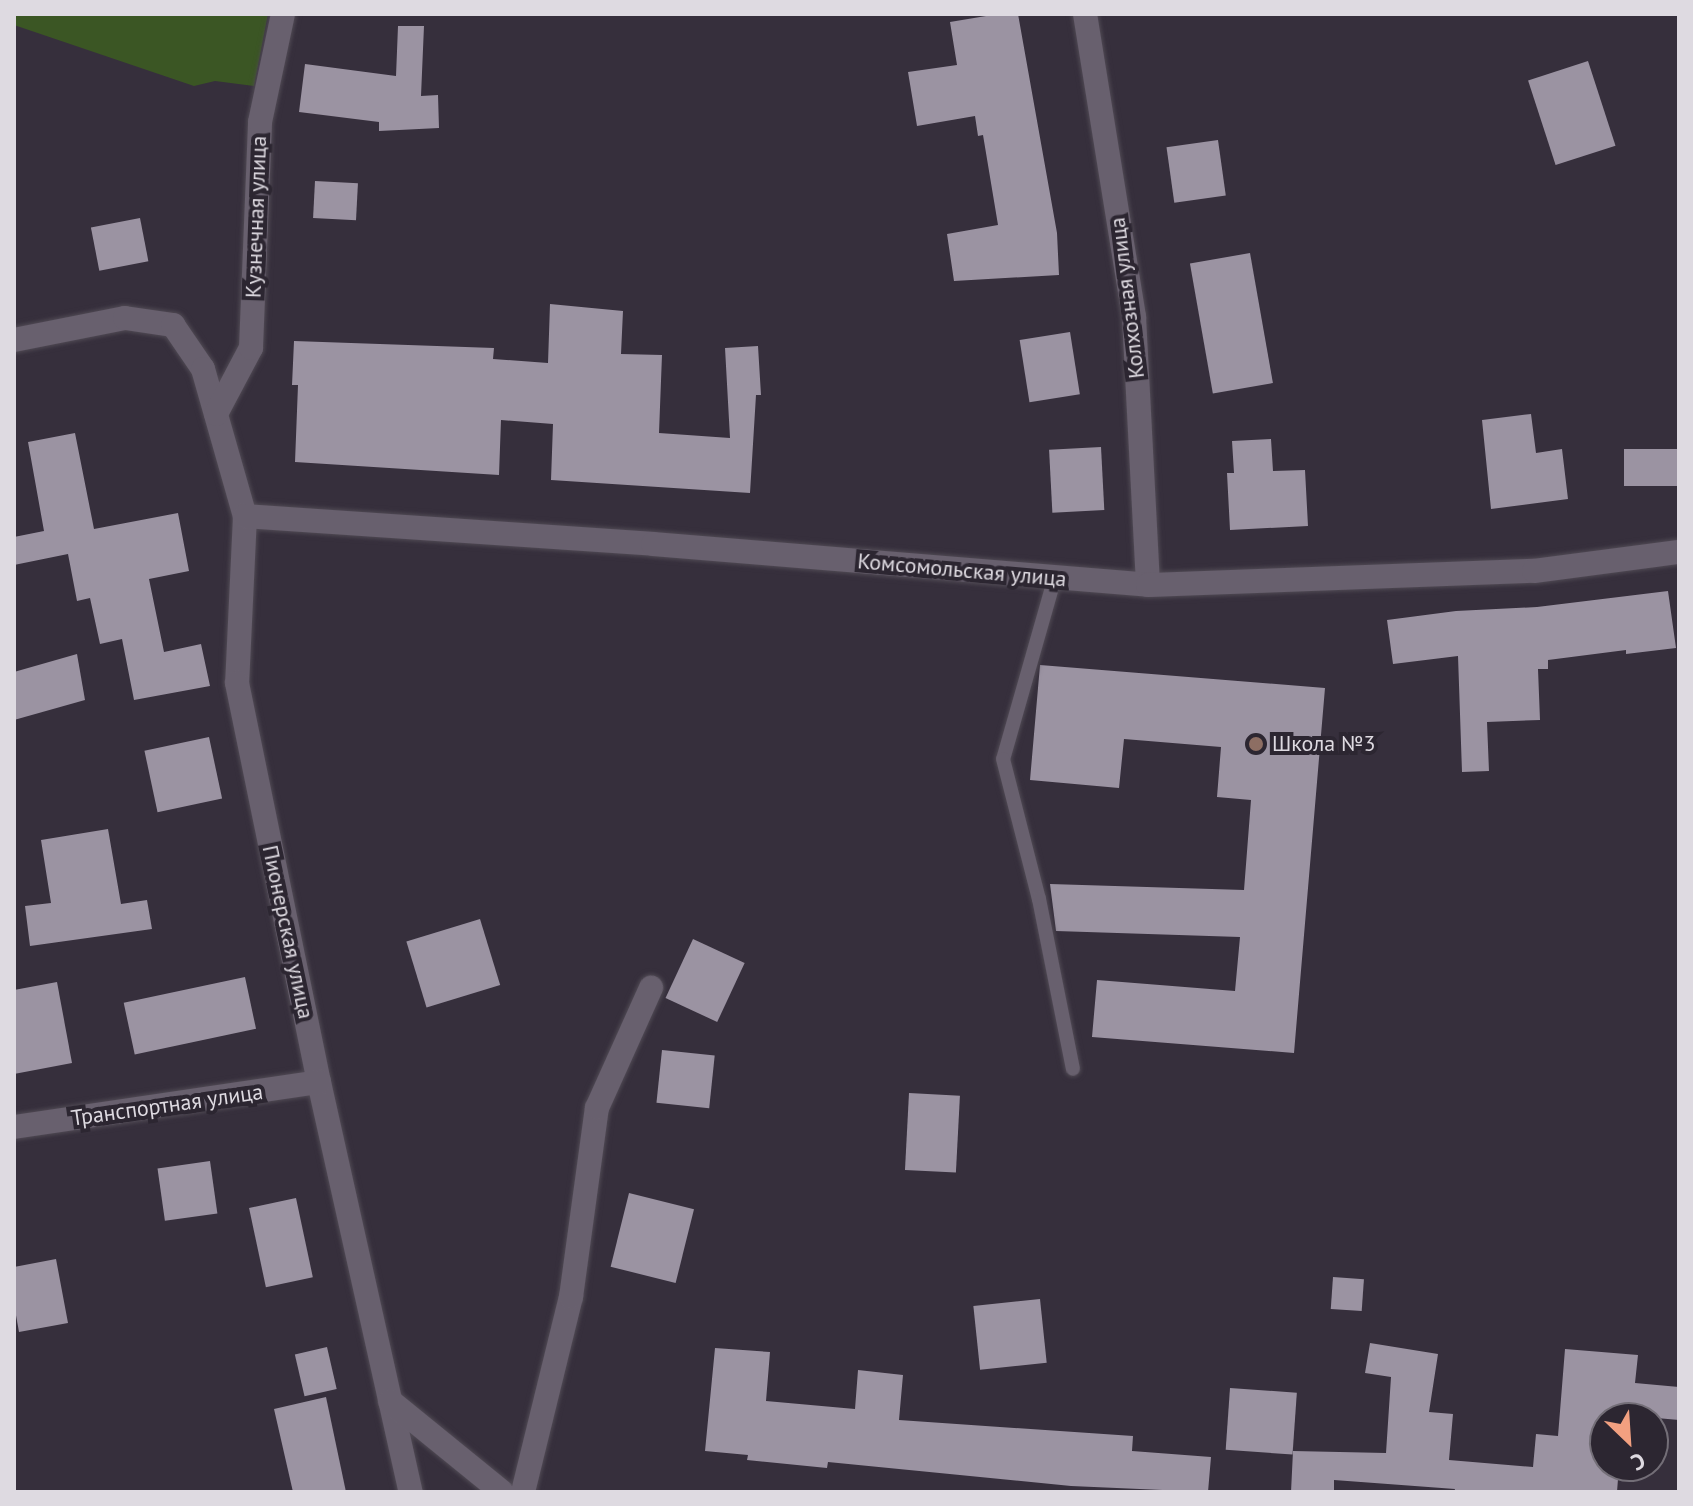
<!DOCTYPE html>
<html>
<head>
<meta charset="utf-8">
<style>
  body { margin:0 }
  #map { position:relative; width:1693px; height:1506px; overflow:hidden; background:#362f3c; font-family:"PT Sans",sans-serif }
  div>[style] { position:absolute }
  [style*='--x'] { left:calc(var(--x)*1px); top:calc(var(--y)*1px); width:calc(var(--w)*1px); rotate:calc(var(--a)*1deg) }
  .green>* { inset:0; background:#3b5624 }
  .building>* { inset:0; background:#9b93a2; transform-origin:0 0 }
  .roads { filter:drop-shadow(0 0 2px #504a54) drop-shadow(0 0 2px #504a54) }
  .service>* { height:14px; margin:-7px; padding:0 7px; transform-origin:7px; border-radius:7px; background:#68606e }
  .minor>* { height:24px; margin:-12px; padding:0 12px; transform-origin:12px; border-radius:12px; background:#68606e }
  .dots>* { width:22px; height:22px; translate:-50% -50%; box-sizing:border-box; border:4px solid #2c2631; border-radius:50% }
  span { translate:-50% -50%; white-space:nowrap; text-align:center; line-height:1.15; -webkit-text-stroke:8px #2c2631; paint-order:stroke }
  .street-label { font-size:22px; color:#dedae1 }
  .poi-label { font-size:22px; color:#dedae1 }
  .left { translate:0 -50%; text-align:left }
  .frame { position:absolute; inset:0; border:16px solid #dedae1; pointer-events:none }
  .north { position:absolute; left:1589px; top:1402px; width:80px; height:80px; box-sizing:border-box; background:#2c2631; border:2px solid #736e77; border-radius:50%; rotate:155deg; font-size:22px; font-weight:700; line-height:32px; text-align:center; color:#dedae1 }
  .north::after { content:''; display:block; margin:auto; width:28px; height:36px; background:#f2a080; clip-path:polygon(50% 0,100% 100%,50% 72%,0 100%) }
</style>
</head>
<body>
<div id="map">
  <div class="green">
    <i style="clip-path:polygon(14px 14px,268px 14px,254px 86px,215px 81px,194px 86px,14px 25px)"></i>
  </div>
  <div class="building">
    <i style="clip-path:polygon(998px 14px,1018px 14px,1057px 233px,1059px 275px,954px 281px,947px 234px,998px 225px,983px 135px,978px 136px,975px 116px,917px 126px,908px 72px,957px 65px,950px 22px)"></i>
    <i style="clip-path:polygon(398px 26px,424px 26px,421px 96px,438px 95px,439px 128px,379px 131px,379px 122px,299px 112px,305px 64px,396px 76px)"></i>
    <i style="left:1588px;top:61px;width:89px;height:63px;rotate:72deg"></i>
    <i style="left:1218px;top:140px;width:56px;height:52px;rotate:82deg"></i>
    <i style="left:315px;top:181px;width:43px;height:37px;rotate:3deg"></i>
    <i style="left:140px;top:218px;width:44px;height:50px;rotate:79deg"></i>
    <i style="left:1250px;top:253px;width:132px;height:61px;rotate:80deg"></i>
    <i style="clip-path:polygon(550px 304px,623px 311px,621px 354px,662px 355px,659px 433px,730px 438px,725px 348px,758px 346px,761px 395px,756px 395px,750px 493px,551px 480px,553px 424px,501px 420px,499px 475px,295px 462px,298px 385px,292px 385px,294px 341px,494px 348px,493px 359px,548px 363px)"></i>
    <i style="left:1070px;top:332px;width:63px;height:51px;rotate:81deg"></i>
    <i style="clip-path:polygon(1531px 414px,1536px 453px,1562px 449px,1568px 499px,1491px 509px,1482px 420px)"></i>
    <i style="clip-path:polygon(75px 433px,94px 529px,178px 513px,189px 571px,149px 579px,164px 652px,201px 644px,210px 686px,134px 700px,122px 639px,100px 644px,90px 598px,77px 601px,68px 554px,14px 565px,14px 537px,44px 531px,28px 442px)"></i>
    <i style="clip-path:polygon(1271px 439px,1273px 471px,1305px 470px,1308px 526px,1230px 530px,1227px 473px,1234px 473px,1232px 441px)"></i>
    <i style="left:1101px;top:447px;width:63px;height:52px;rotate:87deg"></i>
    <i style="left:1679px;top:449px;width:37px;height:55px;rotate:90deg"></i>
    <i style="clip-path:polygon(1668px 591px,1676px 648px,1626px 654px,1626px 650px,1548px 660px,1548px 669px,1538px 669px,1540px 720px,1487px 722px,1489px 771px,1462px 772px,1458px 656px,1393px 664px,1387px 620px,1456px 611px,1537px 607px)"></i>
    <i style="clip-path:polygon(77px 654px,85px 700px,14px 720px,14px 672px)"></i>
    <i style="clip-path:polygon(1040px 665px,1325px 688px,1294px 1053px,1092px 1037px,1097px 980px,1235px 991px,1240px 937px,1056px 931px,1050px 884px,1244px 890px,1251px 800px,1217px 797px,1221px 747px,1124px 739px,1119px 788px,1030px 780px)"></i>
    <i style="left:209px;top:737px;width:63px;height:66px;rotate:78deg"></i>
    <i style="clip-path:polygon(108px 829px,121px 904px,147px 900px,152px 929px,30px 946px,25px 906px,51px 903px,41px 840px)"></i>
    <i style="left:480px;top:919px;width:69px;height:77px;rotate:73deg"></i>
    <i style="left:693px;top:939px;width:57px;height:65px;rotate:25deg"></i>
    <i style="left:245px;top:977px;width:53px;height:124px;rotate:78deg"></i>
    <i style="clip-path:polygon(57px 982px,72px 1063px,14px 1074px,14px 990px)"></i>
    <i style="left:662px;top:1050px;width:53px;height:53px;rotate:6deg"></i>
    <i style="left:909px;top:1093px;width:51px;height:77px;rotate:3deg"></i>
    <i style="left:210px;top:1161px;width:53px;height:53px;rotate:82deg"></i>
    <i style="left:629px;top:1193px;width:67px;height:76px;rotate:14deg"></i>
    <i style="left:296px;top:1198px;width:81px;height:48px;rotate:78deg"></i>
    <i style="clip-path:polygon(56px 1259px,68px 1323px,19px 1332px,14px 1304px,14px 1267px)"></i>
    <i style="left:1333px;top:1277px;width:31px;height:32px;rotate:4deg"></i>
    <i style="left:1040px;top:1299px;width:64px;height:67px;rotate:84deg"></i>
    <i style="clip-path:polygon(1370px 1343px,1438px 1354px,1429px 1412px,1453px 1414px,1449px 1460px,1533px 1467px,1536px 1434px,1558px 1436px,1565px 1349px,1638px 1355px,1635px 1383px,1679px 1387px,1679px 1420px,1623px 1415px,1623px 1418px,1605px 1418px,1605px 1466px,1619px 1466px,1617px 1492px,1454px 1492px,1455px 1489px,1334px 1480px,1334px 1492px,1291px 1492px,1293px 1451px,1386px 1453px,1391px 1377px,1365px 1373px)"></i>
    <i style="left:327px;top:1347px;width:43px;height:33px;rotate:77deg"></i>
    <i style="clip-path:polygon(715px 1348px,770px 1352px,766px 1401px,855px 1409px,858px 1370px,903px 1375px,899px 1420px,1133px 1436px,1132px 1451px,1211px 1457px,1208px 1492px,1071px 1486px,828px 1462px,827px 1468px,747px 1460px,748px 1455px,705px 1451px)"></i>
    <i style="left:1230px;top:1388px;width:67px;height:62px;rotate:4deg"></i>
    <i style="clip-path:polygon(326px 1397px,346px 1492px,293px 1492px,274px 1409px)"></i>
  </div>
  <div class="roads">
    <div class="service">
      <i style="--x:1055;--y:577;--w:189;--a:105.9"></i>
      <i style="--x:1003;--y:759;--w:145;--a:75.6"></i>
      <i style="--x:1039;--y:899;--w:173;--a:78.7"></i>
    </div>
    <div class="minor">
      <i style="--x:1085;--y:14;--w:307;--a:80.8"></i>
      <i style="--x:1134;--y:317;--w:268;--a:87"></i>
      <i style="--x:14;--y:340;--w:113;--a:-11.2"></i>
      <i style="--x:125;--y:318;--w:49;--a:8.3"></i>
      <i style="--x:173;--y:325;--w:53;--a:55.7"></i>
      <i style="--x:203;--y:369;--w:153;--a:74.1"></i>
      <i style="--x:245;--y:516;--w:167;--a:92.7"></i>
      <i style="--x:237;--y:683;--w:407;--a:78.4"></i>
      <i style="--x:319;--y:1082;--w:420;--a:77.4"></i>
      <i style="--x:216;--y:414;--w:75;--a:-62.1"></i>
      <i style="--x:251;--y:348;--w:226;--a:-87.7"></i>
      <i style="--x:260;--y:122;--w:110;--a:-78"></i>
      <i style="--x:245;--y:516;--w:409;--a:3.9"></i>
      <i style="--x:653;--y:544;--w:497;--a:4.7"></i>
      <i style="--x:1148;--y:585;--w:386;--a:-2.1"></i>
      <i style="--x:1534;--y:571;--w:146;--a:-7.5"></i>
      <i style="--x:14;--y:1127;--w:308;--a:-8.4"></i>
      <i style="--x:390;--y:1401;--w:144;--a:39.1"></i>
      <i style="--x:523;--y:1492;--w:201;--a:-76.2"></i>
      <i style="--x:571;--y:1297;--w:191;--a:-82.2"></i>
      <i style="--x:597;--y:1108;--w:132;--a:-65.8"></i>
    </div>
  </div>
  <div class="dots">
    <i style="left:1256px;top:744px;background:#8d6e63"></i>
  </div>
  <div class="street-label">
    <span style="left:256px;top:217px;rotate:-88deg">Кузнечная улица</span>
    <span style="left:1127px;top:298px;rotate:-97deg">Колхозная улица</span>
    <span style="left:962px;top:570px;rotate:5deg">Комсомольская улица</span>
    <span style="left:288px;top:932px;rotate:78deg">Пионерская улица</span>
    <span style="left:167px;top:1105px;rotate:-8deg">Транспортная улица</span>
  </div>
  <div class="poi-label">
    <span class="left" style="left:1272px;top:744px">Школа №3</span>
  </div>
  <div class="frame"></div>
  <div class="north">С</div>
</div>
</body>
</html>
